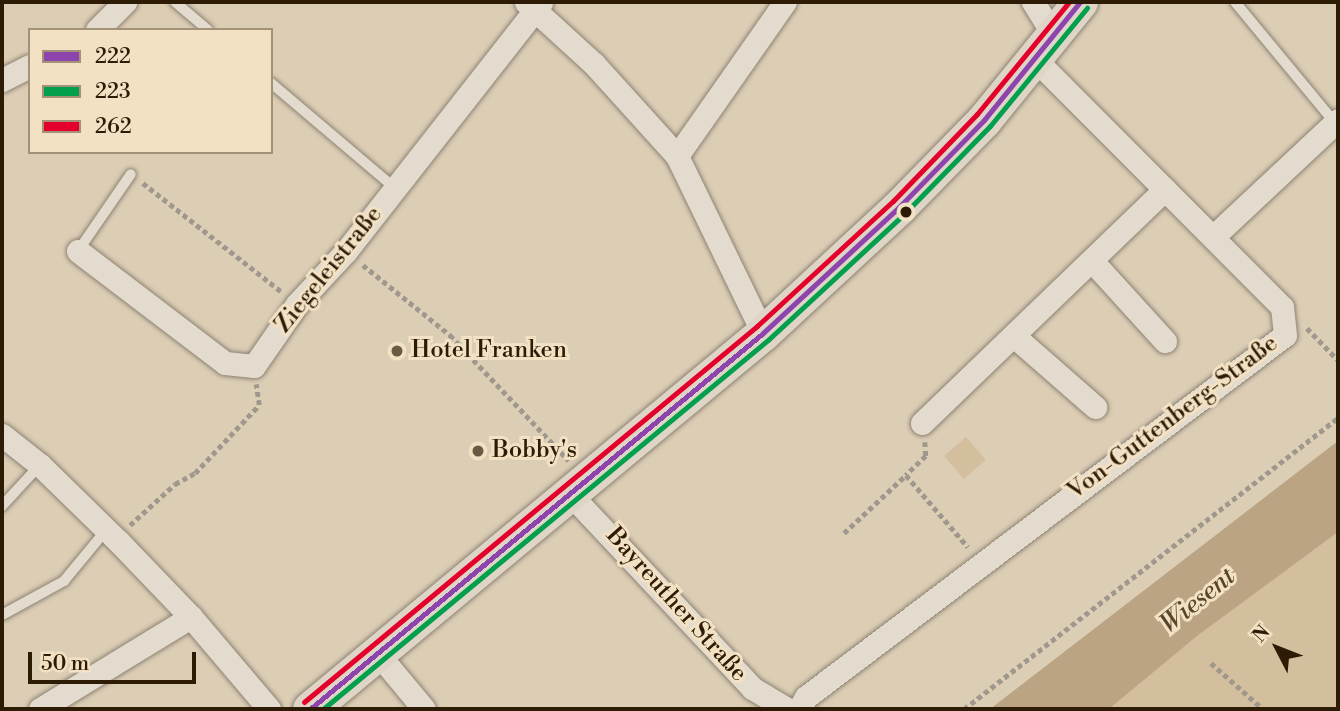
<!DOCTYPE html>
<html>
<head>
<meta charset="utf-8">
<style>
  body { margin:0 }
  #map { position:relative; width:1340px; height:711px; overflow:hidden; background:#dccdb5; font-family:"Libre Bodoni",serif }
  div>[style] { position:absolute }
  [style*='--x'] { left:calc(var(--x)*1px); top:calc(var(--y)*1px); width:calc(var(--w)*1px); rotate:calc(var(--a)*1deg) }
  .green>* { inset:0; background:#d3be9d; transform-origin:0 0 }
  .water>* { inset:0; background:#baa483 }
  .path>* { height:4.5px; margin-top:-2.25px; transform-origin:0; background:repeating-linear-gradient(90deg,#a0988d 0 5px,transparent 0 8.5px) }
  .roads { filter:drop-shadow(0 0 2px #8d8373) drop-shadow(0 0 2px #8d8373) }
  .service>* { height:10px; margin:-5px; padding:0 5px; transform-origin:5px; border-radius:5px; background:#e3dbce }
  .minor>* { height:23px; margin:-11.5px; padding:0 11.5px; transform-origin:11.5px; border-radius:11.5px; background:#e3dbce }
  .primary>* { height:35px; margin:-17.5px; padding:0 17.5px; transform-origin:17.5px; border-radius:17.5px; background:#ded5c7 }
  .bus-1>* { height:5px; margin:-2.5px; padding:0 2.5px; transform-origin:2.5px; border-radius:2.5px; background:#8e44ad }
  .bus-2>* { height:5px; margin:-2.5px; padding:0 2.5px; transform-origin:2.5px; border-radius:2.5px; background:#029f4d }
  .bus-3>* { height:5px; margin:-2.5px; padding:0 2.5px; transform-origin:2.5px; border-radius:2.5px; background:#e4002b }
  .dots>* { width:19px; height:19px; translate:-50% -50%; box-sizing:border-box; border:4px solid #f3e1c4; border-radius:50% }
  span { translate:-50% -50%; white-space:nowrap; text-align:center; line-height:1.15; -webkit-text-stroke:6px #f3e1c4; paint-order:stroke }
  .street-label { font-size:24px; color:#2d1b05 }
  .poi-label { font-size:24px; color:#2d1b05 }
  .left { translate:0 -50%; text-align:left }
  .water-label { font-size:26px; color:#59452a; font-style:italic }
  .frame { position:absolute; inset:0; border:4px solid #2d1b05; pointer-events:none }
  .legend { position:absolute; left:28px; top:28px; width:245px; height:126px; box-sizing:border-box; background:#f3e1c4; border:2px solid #a49278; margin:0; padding:9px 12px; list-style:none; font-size:21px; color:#2d1b05 }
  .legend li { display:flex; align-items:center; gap:14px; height:35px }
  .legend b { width:35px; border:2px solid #a49278 }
  .north { position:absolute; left:1242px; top:613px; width:70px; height:70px; -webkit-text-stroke:5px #f3e1c4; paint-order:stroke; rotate:312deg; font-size:19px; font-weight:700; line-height:28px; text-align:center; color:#2d1b05 }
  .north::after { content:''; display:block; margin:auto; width:24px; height:32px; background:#2d1b05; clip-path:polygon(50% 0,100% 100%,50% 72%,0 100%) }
  .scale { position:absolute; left:28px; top:652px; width:168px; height:32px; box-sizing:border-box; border:4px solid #2d1b05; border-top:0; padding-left:9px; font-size:21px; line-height:24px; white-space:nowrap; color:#2d1b05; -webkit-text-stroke:5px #f3e1c4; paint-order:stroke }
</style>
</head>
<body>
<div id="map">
  <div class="green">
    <i style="left:966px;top:437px;width:30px;height:29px;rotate:49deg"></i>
    <i style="clip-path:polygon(1338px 532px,1338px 709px,1109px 709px,1197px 636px)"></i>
  </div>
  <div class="water">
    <i style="clip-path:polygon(1338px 441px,1338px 532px,1197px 636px,1109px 709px,990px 709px)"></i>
  </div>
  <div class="path">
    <i style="--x:143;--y:183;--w:177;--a:38.1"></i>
    <i style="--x:363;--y:265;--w:112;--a:38.8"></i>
    <i style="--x:450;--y:335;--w:173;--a:46.6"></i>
    <i style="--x:1307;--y:328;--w:45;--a:45.9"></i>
    <i style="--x:925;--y:442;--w:14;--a:86"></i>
    <i style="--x:926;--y:456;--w:28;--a:136"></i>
    <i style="--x:906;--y:475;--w:95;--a:49.3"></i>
    <i style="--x:130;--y:525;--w:61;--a:-42.3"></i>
    <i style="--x:175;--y:484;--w:23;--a:-29"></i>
    <i style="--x:195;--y:473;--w:93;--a:-46.7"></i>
    <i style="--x:259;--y:405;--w:21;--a:-98"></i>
    <i style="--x:844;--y:533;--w:85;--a:-43.1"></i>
    <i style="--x:1211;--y:663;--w:69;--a:41.5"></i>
    <i style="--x:964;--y:709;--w:474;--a:-37.9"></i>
  </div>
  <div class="roads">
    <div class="service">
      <i style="--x:175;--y:2;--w:43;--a:40.3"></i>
      <i style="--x:1235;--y:2;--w:158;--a:50.4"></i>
      <i style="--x:271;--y:83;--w:162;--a:40.3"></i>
      <i style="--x:78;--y:251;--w:93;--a:-55.5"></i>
      <i style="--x:2;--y:506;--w:56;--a:-47.2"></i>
      <i style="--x:2;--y:615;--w:71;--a:-28.7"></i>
      <i style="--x:64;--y:581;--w:66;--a:-50.5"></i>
    </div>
    <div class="minor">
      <i style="--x:526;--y:2;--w:92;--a:42.4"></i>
      <i style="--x:594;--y:64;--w:124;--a:47.9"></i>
      <i style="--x:677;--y:156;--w:197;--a:64.1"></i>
      <i style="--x:1033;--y:2;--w:40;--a:58"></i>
      <i style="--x:97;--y:30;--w:40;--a:-45"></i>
      <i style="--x:2;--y:80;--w:31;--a:-27"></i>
      <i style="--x:677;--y:156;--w:188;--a:-55"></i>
      <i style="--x:1215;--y:235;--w:168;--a:-43.1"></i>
      <i style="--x:78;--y:251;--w:185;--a:37.3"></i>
      <i style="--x:225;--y:363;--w:29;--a:6"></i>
      <i style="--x:254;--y:366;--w:75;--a:-55.3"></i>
      <i style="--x:297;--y:304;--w:72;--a:-47.2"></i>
      <i style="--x:346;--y:251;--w:316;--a:-51.9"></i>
      <i style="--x:1093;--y:262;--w:107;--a:47.7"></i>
      <i style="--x:1014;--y:336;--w:108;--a:41.2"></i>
      <i style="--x:922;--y:423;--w:337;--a:-43.9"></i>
      <i style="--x:2;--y:435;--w:48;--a:38.3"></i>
      <i style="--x:40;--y:465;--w:109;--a:44.3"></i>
      <i style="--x:118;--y:541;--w:105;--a:46.2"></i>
      <i style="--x:191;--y:617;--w:121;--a:49.7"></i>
      <i style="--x:571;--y:495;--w:265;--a:46.8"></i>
      <i style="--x:752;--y:688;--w:41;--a:31"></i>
      <i style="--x:379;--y:655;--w:70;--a:50.2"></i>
      <i style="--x:40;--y:709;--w:177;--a:-31.4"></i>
      <i style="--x:799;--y:709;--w:14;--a:-60"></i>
      <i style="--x:806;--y:697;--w:600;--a:-37.08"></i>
      <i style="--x:1285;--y:335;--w:28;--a:-96"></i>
      <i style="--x:1282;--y:307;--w:350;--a:-134.9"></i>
    </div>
    <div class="primary">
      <i style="--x:310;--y:709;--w:589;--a:-39.69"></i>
      <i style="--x:763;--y:333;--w:185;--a:-42.8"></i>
      <i style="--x:899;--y:207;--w:122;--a:-45.7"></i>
      <i style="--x:984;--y:120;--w:152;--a:-50.9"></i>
    </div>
  </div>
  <div class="bus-1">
    <i style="--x:310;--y:709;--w:589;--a:-39.69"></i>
    <i style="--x:763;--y:333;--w:185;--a:-42.8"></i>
    <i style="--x:899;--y:207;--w:122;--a:-45.7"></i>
    <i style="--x:984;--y:120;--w:152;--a:-50.9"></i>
  </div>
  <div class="bus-2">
    <i style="--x:323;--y:709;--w:579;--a:-39.68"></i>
    <i style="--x:769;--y:339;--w:185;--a:-42.8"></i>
    <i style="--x:905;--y:213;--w:122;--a:-45.7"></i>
    <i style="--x:990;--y:126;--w:153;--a:-50.6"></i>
  </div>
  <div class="bus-3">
    <i style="--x:304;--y:702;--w:589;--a:-39.69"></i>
    <i style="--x:757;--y:326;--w:185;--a:-42.6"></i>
    <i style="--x:893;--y:201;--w:121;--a:-46"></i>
    <i style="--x:977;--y:114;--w:145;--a:-50.6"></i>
  </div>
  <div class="dots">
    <i style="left:906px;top:212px;background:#2d1b05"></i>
    <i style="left:397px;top:351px;background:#6a5943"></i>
    <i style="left:478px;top:451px;background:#6a5943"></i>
  </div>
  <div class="street-label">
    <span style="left:329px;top:270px;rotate:-51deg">Ziegeleistraße</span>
    <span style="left:1173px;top:418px;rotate:-37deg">Von-Guttenberg-Straße</span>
    <span style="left:676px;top:605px;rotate:48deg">Bayreuther Straße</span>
  </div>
  <div class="poi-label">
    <span class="left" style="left:411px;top:351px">Hotel Franken</span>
    <span class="left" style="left:492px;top:451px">Bobby's</span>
  </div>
  <div class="water-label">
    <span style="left:1198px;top:601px;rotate:-39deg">Wiesent</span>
  </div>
  <div class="frame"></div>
  <ul class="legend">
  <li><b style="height:9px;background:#8e44ad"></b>222</li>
  <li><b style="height:9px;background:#029f4d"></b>223</li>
  <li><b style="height:9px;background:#e4002b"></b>262</li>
  </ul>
  <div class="north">N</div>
  <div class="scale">50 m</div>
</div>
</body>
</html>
